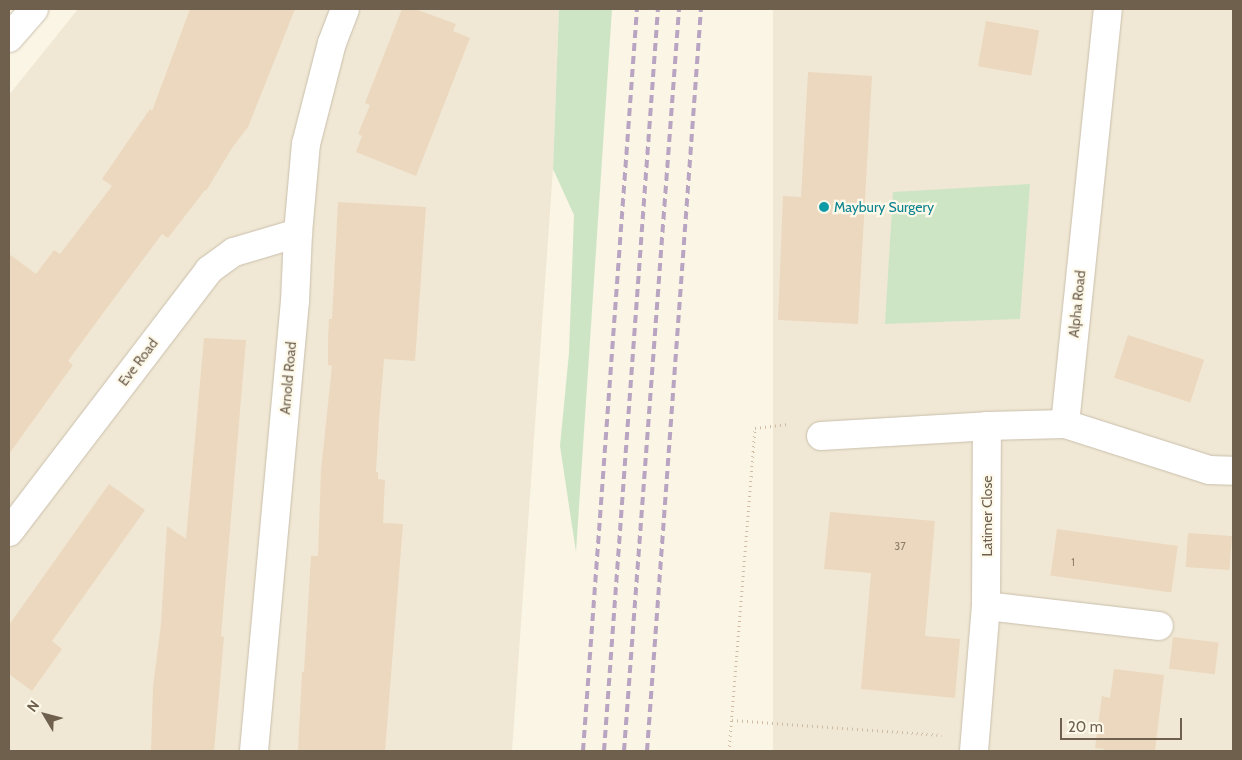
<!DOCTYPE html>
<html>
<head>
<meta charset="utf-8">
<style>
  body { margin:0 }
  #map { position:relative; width:1242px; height:760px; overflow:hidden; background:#faf5e5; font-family:Cabin,sans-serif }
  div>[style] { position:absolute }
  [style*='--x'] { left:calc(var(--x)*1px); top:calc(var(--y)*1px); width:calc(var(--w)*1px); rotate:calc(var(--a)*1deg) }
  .residential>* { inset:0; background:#f0e8d4; transform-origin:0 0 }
  .green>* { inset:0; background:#cde5c5 }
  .building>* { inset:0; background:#ecd8bf; transform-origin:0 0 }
  .path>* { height:3px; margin-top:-1.5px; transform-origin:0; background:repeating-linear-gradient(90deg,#d0bca3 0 1px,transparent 0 5px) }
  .roads { filter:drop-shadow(0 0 1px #c9beac) drop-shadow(0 0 1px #c9beac) }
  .minor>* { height:28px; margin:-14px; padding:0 14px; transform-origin:14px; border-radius:14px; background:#fff }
  .tertiary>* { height:28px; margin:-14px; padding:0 14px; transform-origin:14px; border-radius:14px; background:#fff }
  .rail>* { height:4px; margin-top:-2px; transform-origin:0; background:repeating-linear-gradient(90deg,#b9a5c2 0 8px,transparent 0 13px) }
  .dots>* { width:14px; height:14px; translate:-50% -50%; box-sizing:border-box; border:2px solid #fdf9ea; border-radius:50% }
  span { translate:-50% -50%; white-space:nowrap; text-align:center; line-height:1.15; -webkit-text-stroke:4.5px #fdf9ea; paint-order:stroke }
  .number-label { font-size:11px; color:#8e7d6a }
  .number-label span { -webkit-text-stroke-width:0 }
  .culture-label { font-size:14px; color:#0d838f }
  .left { translate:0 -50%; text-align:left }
  .street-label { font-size:14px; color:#6f5f4d }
  .frame { position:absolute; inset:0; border:10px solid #6f5f4d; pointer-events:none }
  .north { position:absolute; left:20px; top:690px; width:50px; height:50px; -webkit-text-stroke:4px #fdf9ea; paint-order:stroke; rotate:307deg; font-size:14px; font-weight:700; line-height:20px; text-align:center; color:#6f5f4d }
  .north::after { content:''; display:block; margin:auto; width:18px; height:22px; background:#6f5f4d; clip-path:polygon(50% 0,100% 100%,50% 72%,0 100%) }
  .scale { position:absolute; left:1060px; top:718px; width:122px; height:22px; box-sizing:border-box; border:2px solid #6f5f4d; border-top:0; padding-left:6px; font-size:15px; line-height:18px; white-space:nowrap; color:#6f5f4d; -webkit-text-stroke:4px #fdf9ea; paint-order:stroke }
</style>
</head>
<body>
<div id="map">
  <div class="residential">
    <i style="clip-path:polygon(78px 9px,559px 9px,553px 169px,512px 751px,9px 751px,9px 95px)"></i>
    <i style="left:773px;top:9px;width:460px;height:744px"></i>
  </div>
  <div class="green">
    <i style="clip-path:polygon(559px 9px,612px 9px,576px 552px,560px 446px,569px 353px,574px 215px,553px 169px)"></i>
    <i style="clip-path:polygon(1030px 184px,1020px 319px,885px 324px,893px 192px)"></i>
  </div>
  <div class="building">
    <i style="clip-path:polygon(190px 9px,295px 9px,248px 127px,232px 148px,206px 191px,205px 190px,168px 238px,162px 234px,98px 320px,68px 361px,73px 365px,9px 454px,9px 254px,36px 274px,54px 250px,60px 254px,112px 186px,102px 179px,150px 109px,152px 111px)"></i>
    <i style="clip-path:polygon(402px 9px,415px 9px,456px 24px,453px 31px,470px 38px,416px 176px,356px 152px,362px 136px,358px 134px,370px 105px,365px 103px)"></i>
    <i style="left:986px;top:21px;width:54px;height:46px;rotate:10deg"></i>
    <i style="clip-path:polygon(808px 72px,872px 76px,858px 324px,778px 320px,783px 196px,801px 197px)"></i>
    <i style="clip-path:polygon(338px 202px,426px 207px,415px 361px,384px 359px,379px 420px,376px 472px,378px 472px,378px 479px,385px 480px,383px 523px,403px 524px,385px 751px,298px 751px,302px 672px,304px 672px,311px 556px,318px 556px,321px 470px,332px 366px,328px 365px,328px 341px,329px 319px,332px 319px)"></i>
    <i style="left:1128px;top:335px;width:80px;height:45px;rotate:18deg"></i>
    <i style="clip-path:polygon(204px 338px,246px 340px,221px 636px,224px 637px,214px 751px,151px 751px,153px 687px,161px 624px,167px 526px,186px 539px)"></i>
    <i style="clip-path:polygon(109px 484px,145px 510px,52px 641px,62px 649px,32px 691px,9px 674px,9px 625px)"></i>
    <i style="clip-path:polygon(830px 512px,935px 521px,925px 636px,960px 639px,955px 698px,861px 689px,871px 573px,824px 569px)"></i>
    <i style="left:1057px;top:529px;width:122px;height:47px;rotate:8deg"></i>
    <i style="left:1188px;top:533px;width:44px;height:34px;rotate:4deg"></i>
    <i style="left:1173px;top:637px;width:46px;height:32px;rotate:7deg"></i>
    <i style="clip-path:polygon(1114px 669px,1164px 675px,1155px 751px,1104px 751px,1104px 749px,1095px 748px,1102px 696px,1110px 698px)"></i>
  </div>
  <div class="path">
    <i style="--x:732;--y:720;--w:210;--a:4.1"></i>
    <i style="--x:729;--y:751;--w:324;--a:-85.4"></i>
    <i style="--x:755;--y:428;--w:33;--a:-7"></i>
  </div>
  <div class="roads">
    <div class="minor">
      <i style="--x:1065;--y:424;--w:417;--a:-84.1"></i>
      <i style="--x:821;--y:436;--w:166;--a:-3.4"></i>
      <i style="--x:987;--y:426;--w:78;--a:-1.5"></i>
      <i style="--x:1065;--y:424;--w:151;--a:17.7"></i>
      <i style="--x:1209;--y:470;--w:24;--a:2"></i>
      <i style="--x:9;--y:532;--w:330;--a:-52.6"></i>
      <i style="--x:209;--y:270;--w:31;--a:-36"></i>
      <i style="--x:234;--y:252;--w:67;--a:-16.5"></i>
      <i style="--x:986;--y:606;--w:174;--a:6.6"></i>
      <i style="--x:254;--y:751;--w:451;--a:-84.8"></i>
      <i style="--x:295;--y:302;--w:69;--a:-87.5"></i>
      <i style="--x:298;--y:233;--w:89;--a:-84.9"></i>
      <i style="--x:306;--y:144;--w:104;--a:-75.6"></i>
      <i style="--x:332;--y:43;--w:36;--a:-69"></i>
      <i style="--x:974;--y:751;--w:145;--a:-85.3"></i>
      <i style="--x:986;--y:606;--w:180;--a:-89.7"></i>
    </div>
    <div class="tertiary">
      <i style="--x:9;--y:38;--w:38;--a:-49"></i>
    </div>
  </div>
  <div class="rail">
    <i style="--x:583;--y:751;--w:744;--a:-85.84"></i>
    <i style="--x:604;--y:751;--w:744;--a:-85.84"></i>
    <i style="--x:624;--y:751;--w:744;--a:-85.76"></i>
    <i style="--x:647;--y:751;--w:744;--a:-85.84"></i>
  </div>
  <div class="dots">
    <i style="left:824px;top:207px;background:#0f9aa8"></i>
  </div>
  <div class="number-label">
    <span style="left:900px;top:546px">37</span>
    <span style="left:1073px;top:562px">1</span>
  </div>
  <div class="culture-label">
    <span class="left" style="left:834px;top:207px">Maybury Surgery</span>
  </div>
  <div class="street-label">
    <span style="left:1077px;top:304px;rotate:-84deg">Alpha Road</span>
    <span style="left:138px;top:362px;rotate:-53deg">Eve Road</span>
    <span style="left:288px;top:378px;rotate:-85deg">Arnold Road</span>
    <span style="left:987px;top:516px;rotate:-90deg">Latimer Close</span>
  </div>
  <div class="frame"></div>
  <div class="north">N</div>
  <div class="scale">20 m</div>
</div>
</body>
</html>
